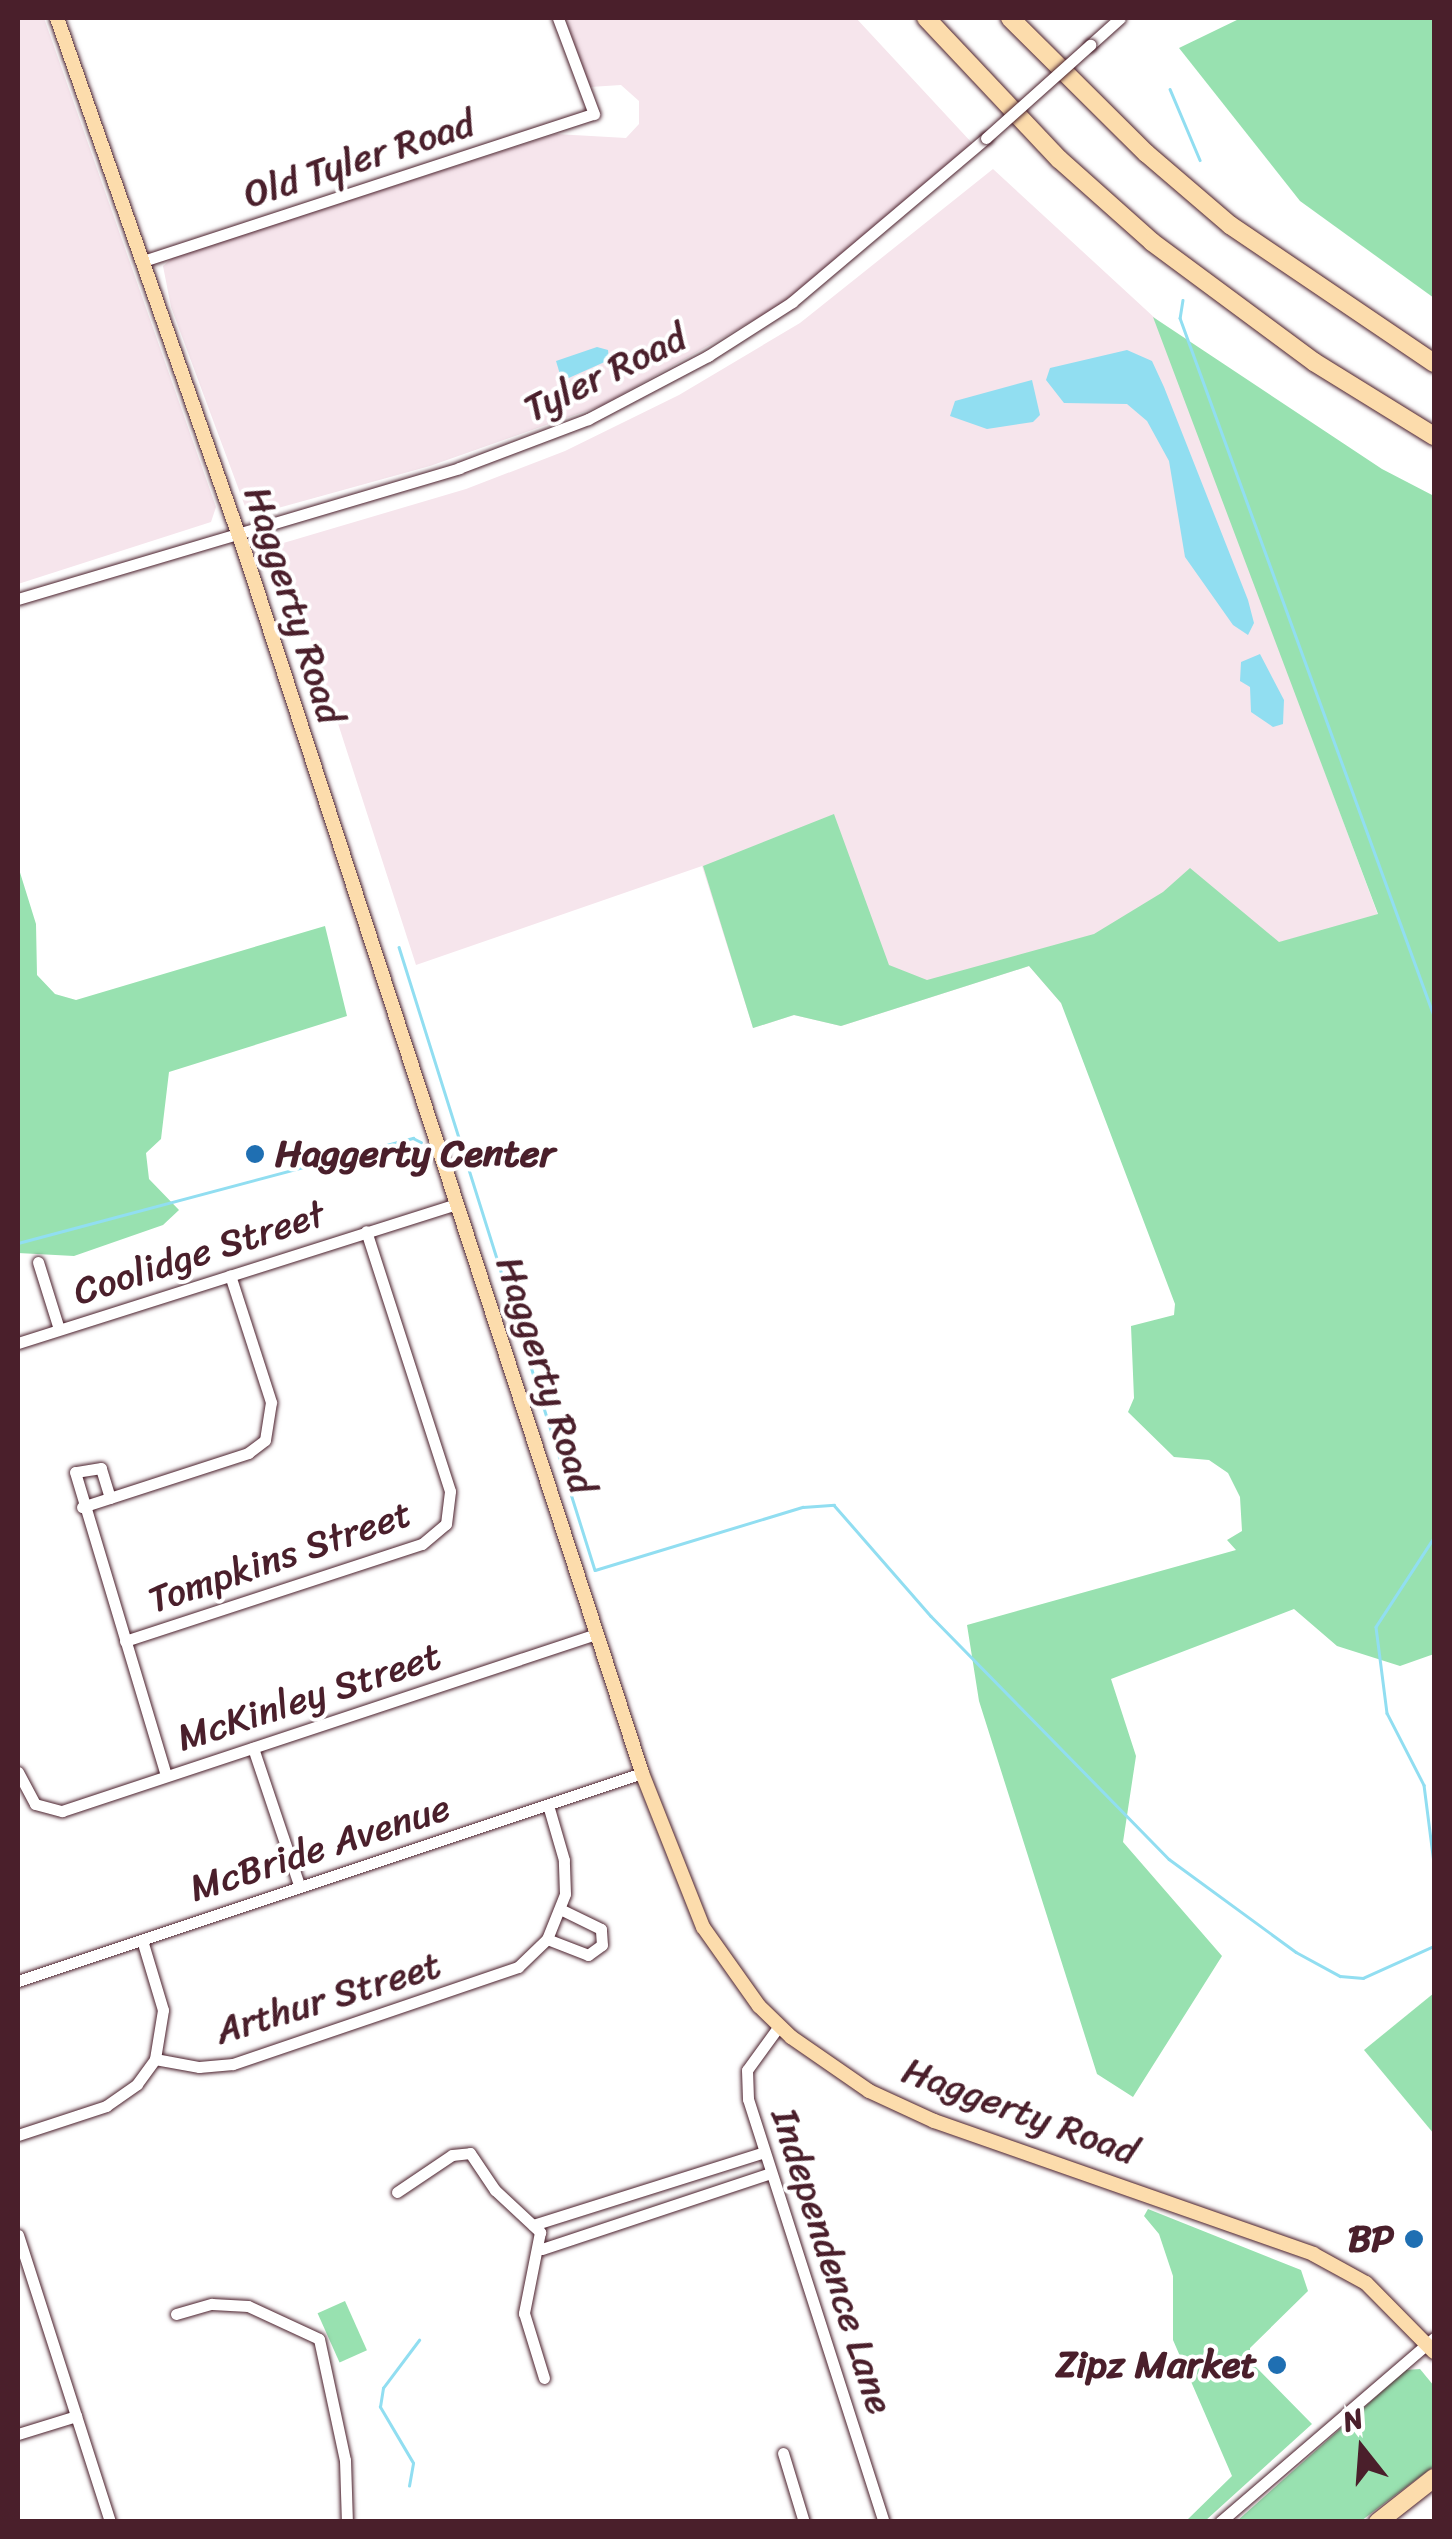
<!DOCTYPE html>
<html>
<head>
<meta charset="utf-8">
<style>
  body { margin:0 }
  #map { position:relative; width:1452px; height:2539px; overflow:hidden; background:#fff; font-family:Sriracha,sans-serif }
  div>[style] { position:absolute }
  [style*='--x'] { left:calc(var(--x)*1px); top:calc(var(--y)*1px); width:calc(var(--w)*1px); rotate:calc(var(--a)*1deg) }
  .built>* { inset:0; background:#f6e5ec }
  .green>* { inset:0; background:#98e1b0; transform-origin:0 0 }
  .water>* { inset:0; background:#91def1 }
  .stream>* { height:2.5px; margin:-1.25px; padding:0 1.25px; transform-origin:1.25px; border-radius:1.25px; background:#91def1 }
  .roads { filter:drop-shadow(0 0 2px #4a1f2b) drop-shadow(0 0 2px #4a1f2b) }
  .minor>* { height:11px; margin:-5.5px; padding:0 5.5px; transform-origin:5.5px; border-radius:5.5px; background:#fff }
  .major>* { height:14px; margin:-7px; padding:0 7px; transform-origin:7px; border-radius:7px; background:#fcdcac }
  .highway>* { height:18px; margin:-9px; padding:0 9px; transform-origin:9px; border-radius:9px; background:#fcdcac }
  .bridges { filter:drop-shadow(0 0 2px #4a1f2b) drop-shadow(0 0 2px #4a1f2b) }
  .minor-bridge>* { height:11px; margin:-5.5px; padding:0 5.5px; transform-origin:5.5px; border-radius:5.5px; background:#fff }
  .dots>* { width:28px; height:28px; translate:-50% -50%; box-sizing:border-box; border:5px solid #fff; border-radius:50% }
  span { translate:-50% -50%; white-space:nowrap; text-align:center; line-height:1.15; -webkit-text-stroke:8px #fff; paint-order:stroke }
  .street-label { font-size:38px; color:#4a1f2b }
  .poi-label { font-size:38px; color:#4a1f2b; font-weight:700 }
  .left { translate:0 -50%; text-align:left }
  .right { translate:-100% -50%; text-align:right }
  .frame { position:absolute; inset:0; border:20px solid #4a1f2b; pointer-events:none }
  .north { position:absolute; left:1312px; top:2399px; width:100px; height:100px; -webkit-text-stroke:8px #fff; paint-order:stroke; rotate:343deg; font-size:28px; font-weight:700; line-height:40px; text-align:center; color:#4a1f2b }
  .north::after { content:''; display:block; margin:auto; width:35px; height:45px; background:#4a1f2b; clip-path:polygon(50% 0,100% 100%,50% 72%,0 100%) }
</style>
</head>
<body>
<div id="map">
  <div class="built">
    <i style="clip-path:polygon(18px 18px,44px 18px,216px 507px,211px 522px,18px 584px)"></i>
    <i style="clip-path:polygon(565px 18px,856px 18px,972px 143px,868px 238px,777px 307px,603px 405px,430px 466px,260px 513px,246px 509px,171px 307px,163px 266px,175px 256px,556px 134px,626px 138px,639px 124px,639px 101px,621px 85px,590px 87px)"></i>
    <i style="clip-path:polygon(993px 169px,1157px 320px,1378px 915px,1061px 1003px,1029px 966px,841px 1026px,794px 1015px,753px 1028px,702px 866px,416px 965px,280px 544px,466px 489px,565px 451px,679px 395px,800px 323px)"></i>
  </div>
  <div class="green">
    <i style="clip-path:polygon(1241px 18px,1434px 18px,1434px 298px,1300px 201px,1179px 48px)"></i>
    <i style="clip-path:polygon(1153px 317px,1382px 469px,1434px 496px,1434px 1654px,1400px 1666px,1337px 1646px,1294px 1609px,1111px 1679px,1136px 1756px,1123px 1842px,1222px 1956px,1133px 2097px,1097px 2074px,979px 1701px,967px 1625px,1236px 1550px,1227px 1540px,1242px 1531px,1240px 1497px,1228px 1473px,1209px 1460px,1174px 1457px,1128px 1412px,1134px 1398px,1131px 1326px,1174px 1315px,1175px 1304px,1061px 1003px,1029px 966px,841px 1026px,794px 1015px,753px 1028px,703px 866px,834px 814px,889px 965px,927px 980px,1094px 934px,1163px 892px,1190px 868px,1279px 942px,1378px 914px)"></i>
    <i style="clip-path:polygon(18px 866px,36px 924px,37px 975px,55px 994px,76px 1000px,325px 926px,347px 1016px,169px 1072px,161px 1139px,146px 1153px,149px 1179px,179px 1210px,163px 1225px,74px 1256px,18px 1253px)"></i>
    <i style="clip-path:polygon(1434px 1993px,1434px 2134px,1364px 2050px)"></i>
    <i style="clip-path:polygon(1148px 2209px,1301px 2270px,1308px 2291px,1250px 2348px,1250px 2361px,1312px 2424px,1205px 2521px,1186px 2521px,1232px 2476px,1173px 2340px,1173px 2276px,1159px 2234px,1144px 2216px)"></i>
    <i style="left:345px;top:2301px;width:54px;height:30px;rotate:66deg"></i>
    <i style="clip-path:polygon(1420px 2369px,1434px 2386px,1434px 2466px,1361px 2521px,1237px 2521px,1406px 2370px)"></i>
  </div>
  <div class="water">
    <i style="clip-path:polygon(597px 347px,608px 350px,609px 360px,562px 381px,556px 361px)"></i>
    <i style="clip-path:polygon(1127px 350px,1152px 361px,1164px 387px,1248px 600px,1254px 623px,1248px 635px,1233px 625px,1185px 557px,1169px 461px,1147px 421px,1127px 404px,1064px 403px,1046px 380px,1050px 368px)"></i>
    <i style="clip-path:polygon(1032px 380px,1040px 415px,1033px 422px,987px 429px,950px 416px,955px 401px)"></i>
    <i style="clip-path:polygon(1260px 654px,1284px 700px,1283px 724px,1273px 727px,1251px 712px,1250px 687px,1240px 681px,1241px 662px)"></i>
  </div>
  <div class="stream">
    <i style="--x:1170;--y:89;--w:77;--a:67.1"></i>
    <i style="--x:1183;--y:300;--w:18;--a:99"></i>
    <i style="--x:1180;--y:318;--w:743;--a:70"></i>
    <i style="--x:399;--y:947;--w:653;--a:72.54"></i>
    <i style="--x:595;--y:1570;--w:217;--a:-16.9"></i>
    <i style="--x:803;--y:1507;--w:31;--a:-4"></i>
    <i style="--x:834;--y:1505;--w:147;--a:48.9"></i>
    <i style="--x:931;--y:1616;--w:340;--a:45.6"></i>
    <i style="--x:1169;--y:1859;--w:157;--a:36.2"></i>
    <i style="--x:1296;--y:1952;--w:50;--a:28.6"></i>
    <i style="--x:1340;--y:1976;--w:23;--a:5"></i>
    <i style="--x:1363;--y:1978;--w:78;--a:-24.3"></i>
    <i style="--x:18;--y:1243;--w:409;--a:-14.9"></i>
    <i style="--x:413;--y:1138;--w:9;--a:27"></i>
    <i style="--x:1434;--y:1538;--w:106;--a:123.1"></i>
    <i style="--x:1376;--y:1627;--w:87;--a:82.7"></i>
    <i style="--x:1387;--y:1713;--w:81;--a:62.8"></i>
    <i style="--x:1424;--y:1785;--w:79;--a:82.7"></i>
    <i style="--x:409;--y:2486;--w:23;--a:-80"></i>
    <i style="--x:413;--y:2463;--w:65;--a:-120.5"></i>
    <i style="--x:380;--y:2407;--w:19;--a:-81"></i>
    <i style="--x:383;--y:2388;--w:60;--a:-53.1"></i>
  </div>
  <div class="roads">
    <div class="minor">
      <i style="--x:1090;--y:45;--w:40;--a:-42"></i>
      <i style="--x:143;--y:261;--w:474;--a:-18.1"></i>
      <i style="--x:594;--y:114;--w:103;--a:-110.6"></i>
      <i style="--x:18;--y:599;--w:460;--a:-16.5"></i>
      <i style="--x:459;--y:468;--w:138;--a:-20.8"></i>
      <i style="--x:588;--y:419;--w:136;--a:-27.7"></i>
      <i style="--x:708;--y:356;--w:100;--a:-32.7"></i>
      <i style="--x:792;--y:302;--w:254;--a:-40.2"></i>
      <i style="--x:38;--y:1262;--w:70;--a:72.6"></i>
      <i style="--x:18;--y:1343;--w:460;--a:-17.6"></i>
      <i style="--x:110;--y:1498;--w:31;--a:-107"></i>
      <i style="--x:101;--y:1468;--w:26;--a:171"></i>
      <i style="--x:75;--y:1472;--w:316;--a:73.3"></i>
      <i style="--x:82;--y:1507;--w:175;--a:-18"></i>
      <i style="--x:248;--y:1453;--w:21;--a:-37"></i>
      <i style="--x:265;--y:1440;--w:38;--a:-81"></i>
      <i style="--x:271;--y:1402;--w:133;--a:-107.9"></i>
      <i style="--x:125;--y:1641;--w:312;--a:-18.1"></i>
      <i style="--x:422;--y:1544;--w:31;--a:-40"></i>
      <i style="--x:446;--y:1524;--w:33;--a:-83"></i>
      <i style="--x:450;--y:1491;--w:273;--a:-107.9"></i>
      <i style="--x:253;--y:1748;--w:145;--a:71.4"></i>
      <i style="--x:18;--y:1772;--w:36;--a:62"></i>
      <i style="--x:35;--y:1804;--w:28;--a:15"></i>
      <i style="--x:62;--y:1811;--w:563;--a:-18.34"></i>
      <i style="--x:547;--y:1939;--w:44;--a:21.3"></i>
      <i style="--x:588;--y:1955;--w:17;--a:-36"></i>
      <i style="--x:602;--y:1945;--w:16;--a:-94"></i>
      <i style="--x:601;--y:1929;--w:43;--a:-154"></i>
      <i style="--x:142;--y:1940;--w:73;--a:73.3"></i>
      <i style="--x:163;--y:2010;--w:50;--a:99.3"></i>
      <i style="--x:18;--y:1981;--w:658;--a:-18.43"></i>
      <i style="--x:779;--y:2026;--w:54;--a:126"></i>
      <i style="--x:747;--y:2070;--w:29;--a:88"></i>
      <i style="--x:748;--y:2099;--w:444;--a:72.2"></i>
      <i style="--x:18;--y:2135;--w:93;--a:-18.2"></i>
      <i style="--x:106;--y:2106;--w:38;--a:-35"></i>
      <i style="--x:137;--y:2084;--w:31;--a:-54"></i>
      <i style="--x:155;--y:2059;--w:45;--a:10.3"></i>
      <i style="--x:199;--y:2067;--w:34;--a:-5"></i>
      <i style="--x:233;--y:2064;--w:301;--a:-18.8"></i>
      <i style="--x:518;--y:1967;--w:40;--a:-44"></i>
      <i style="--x:547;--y:1939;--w:48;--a:-68.2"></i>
      <i style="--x:565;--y:1894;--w:34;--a:-92"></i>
      <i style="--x:564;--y:1860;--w:57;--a:-106.2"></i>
      <i style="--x:397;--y:2192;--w:66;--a:-33.9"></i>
      <i style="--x:452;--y:2155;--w:18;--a:-6"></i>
      <i style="--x:470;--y:2153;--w:45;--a:56"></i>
      <i style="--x:495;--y:2190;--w:62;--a:43"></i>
      <i style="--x:540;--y:2232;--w:83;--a:101.2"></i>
      <i style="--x:524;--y:2313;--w:68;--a:72.9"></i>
      <i style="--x:533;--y:2225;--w:242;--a:-17.5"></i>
      <i style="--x:18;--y:2235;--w:301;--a:72.2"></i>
      <i style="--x:542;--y:2249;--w:241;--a:-18.4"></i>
      <i style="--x:176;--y:2314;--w:37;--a:-16"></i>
      <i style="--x:212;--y:2304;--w:36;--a:3"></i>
      <i style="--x:248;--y:2306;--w:78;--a:24.9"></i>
      <i style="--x:319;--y:2339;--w:124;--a:77.9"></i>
      <i style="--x:345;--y:2460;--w:62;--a:88.2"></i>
      <i style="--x:18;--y:2434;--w:61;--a:-17.2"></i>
      <i style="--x:783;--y:2453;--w:72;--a:73.1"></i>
      <i style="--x:1220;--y:2522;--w:282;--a:-40.7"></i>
    </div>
    <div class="major">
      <i style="--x:57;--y:18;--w:567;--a:70.64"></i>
      <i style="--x:245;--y:553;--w:1283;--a:71.97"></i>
      <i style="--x:642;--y:1773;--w:166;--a:68.4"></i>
      <i style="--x:703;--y:1927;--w:97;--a:54.7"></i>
      <i style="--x:759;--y:2006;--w:45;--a:44.1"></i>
      <i style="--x:791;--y:2037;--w:95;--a:34.7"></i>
      <i style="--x:869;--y:2091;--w:72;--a:24.8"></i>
      <i style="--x:934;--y:2121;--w:402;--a:19.3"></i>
      <i style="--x:1313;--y:2254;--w:60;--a:28.7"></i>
      <i style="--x:1366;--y:2283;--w:97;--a:45.4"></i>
    </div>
    <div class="highway">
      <i style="--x:926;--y:18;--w:194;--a:46.7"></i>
      <i style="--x:1059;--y:159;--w:125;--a:41.7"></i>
      <i style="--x:1152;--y:242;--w:202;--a:36.5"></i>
      <i style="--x:1314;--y:362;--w:141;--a:31.7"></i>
      <i style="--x:1010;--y:18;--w:192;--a:44.8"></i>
      <i style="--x:1146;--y:153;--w:111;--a:40.6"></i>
      <i style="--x:1230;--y:225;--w:246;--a:34.1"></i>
      <i style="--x:1378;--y:2522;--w:71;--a:-38.2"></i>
    </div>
  </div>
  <div class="bridges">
    <div class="minor-bridge">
      <i style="--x:986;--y:138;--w:140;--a:-41.8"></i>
    </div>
  </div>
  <div class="dots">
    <i style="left:255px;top:1154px;background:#1f6fb2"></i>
    <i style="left:1414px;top:2239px;background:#1f6fb2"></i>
    <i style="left:1277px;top:2365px;background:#1f6fb2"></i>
  </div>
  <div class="street-label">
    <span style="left:359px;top:159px;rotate:-18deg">Old Tyler Road</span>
    <span style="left:605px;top:373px;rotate:-26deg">Tyler Road</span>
    <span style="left:294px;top:605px;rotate:72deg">Haggerty Road</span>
    <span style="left:199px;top:1253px;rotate:-18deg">Coolidge Street</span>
    <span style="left:546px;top:1375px;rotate:72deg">Haggerty Road</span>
    <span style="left:280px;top:1557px;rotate:-19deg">Tompkins Street</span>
    <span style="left:309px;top:1697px;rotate:-18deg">McKinley Street</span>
    <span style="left:320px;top:1848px;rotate:-18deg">McBride Avenue</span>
    <span style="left:328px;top:1998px;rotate:-17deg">Arthur Street</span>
    <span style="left:1020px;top:2111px;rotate:20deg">Haggerty Road</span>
    <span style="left:832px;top:2261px;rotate:72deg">Independence Lane</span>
  </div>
  <div class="poi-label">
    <span class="left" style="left:275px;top:1154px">Haggerty Center</span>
    <span class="right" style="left:1394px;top:2239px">BP</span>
    <span class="right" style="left:1257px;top:2365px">Zipz Market</span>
  </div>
  <div class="frame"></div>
  <div class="north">N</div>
</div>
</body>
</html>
